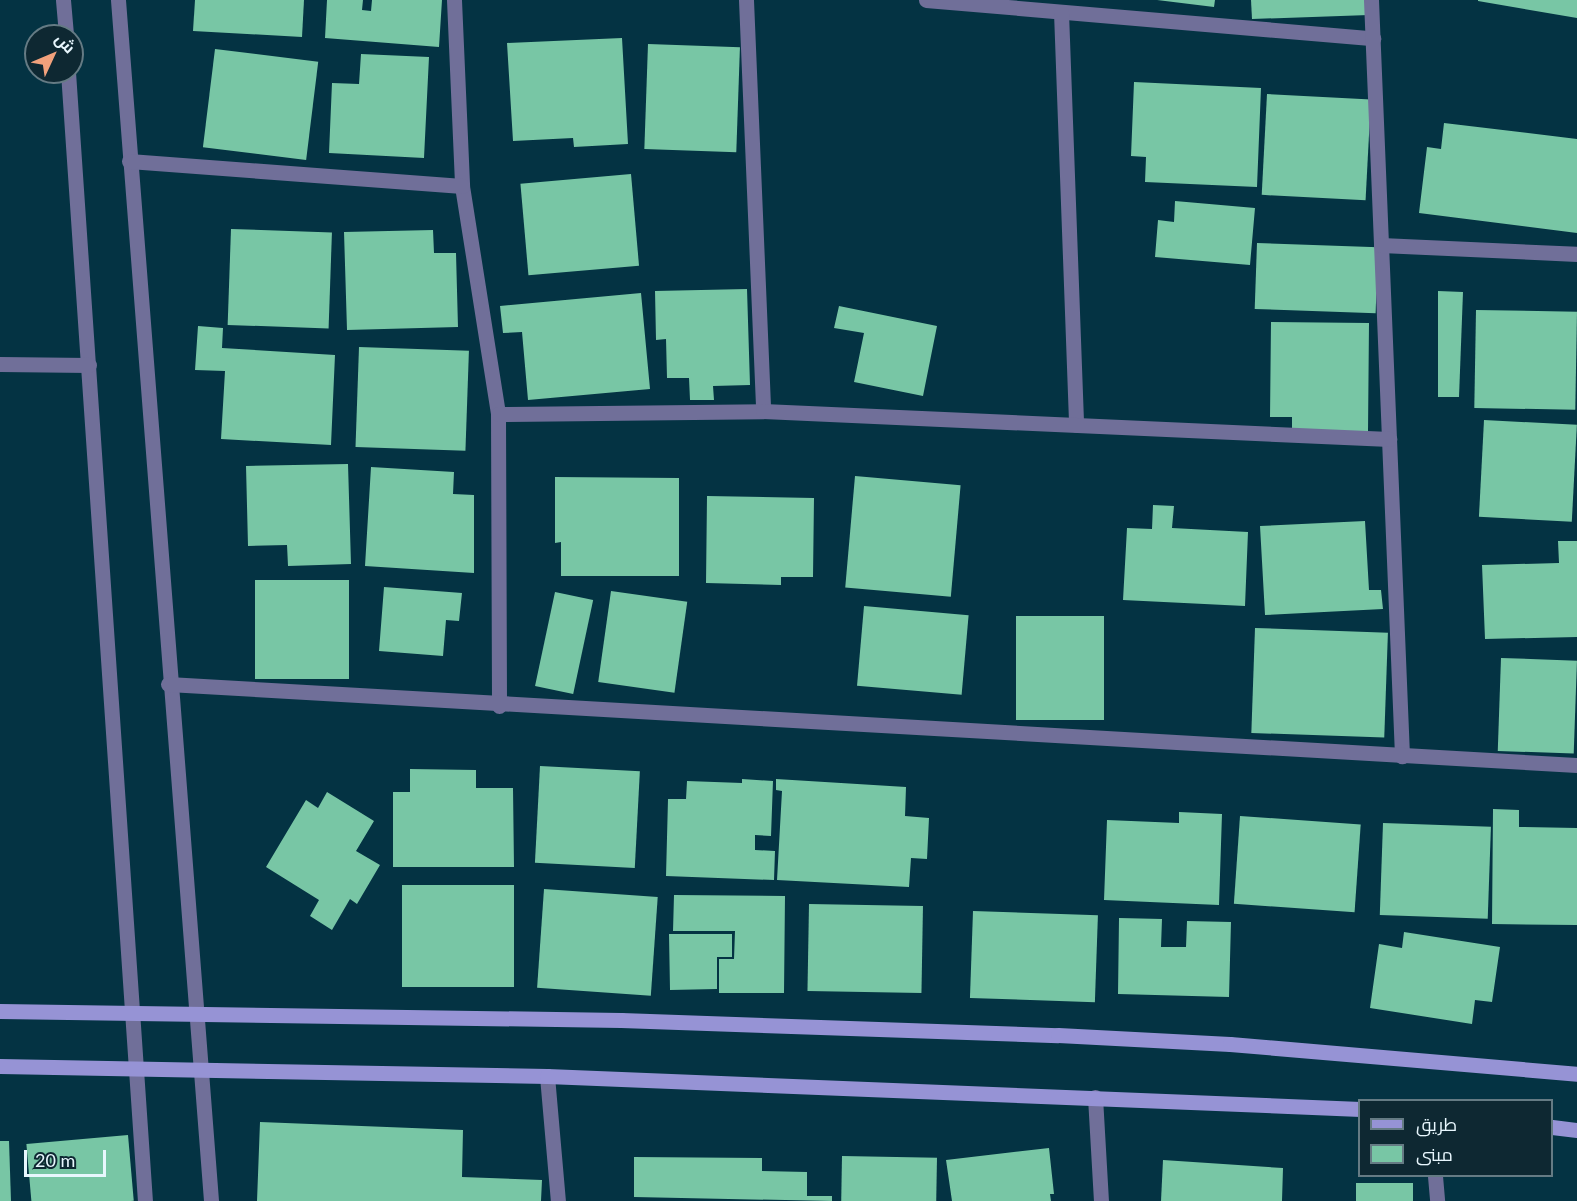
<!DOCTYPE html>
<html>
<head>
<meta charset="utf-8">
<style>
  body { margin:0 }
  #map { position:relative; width:1577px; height:1201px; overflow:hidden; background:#043343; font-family:Lato,Cairo,sans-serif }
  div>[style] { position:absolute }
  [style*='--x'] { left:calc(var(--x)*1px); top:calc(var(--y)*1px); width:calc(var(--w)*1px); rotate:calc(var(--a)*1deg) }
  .building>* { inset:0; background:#78c6a5; transform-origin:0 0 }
  .street>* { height:15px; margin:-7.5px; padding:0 7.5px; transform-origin:7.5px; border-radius:7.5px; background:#706f99 }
  .secondary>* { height:15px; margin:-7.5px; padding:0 7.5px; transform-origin:7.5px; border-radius:7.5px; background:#9693d5 }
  span { translate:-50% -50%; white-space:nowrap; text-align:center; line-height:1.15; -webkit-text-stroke:6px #0e2832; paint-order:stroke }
  .legend { position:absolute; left:1358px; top:1099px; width:195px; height:78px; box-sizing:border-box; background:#0e2832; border:2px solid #657b84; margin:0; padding:8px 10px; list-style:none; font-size:18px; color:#e8f7fe }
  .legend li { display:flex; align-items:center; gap:12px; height:30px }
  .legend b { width:30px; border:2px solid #657b84 }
  .north { position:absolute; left:24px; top:24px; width:60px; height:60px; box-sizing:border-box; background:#0e2832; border:2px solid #657b84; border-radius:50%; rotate:46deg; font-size:16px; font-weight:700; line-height:24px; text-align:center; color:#e8f7fe }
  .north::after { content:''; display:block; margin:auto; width:21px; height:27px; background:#f1a17c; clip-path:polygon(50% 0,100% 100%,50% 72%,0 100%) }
  .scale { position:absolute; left:24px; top:1150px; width:82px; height:27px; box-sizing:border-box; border:3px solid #e8f7fe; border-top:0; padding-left:8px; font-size:18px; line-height:21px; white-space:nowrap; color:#e8f7fe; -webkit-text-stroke:4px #0e2832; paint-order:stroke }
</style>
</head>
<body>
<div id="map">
  <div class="building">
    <i style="clip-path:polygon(195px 0,304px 0,302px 37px,193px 31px)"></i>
    <i style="clip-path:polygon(327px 0,363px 0,362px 10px,371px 11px,372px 0,442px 0,439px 47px,325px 38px)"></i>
    <i style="clip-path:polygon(1157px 0,1215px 0,1214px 7px)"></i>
    <i style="clip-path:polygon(1251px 0,1369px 0,1369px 15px,1252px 19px)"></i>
    <i style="clip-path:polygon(1478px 0,1577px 0,1577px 18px,1478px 1px)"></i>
    <i style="clip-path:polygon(622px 38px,628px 144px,574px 147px,573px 138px,513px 141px,507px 43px)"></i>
    <i style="left:648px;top:44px;width:92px;height:105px;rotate:2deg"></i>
    <i style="left:215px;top:49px;width:104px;height:99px;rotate:7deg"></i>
    <i style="clip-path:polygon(361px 54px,429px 57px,424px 158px,329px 153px,332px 83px,359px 84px)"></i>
    <i style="clip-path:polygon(1134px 82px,1261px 88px,1257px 187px,1145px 182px,1146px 157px,1131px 156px)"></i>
    <i style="left:1267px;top:94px;width:104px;height:101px;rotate:3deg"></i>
    <i style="clip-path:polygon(1444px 123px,1577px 139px,1577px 233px,1419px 213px,1427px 147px,1441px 149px)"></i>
    <i style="left:631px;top:174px;width:92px;height:111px;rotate:85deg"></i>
    <i style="clip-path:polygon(1175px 201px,1255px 208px,1250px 265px,1155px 257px,1158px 220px,1174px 222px)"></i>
    <i style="left:231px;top:229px;width:101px;height:96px;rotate:2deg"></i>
    <i style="clip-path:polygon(433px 230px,434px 253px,456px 253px,458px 327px,347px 330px,344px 232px)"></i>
    <i style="left:1257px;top:243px;width:121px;height:66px;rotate:2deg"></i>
    <i style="clip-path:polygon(747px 289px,750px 385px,713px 386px,714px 400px,690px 400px,689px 378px,667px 378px,666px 339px,656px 340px,655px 291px)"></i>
    <i style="clip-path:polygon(1438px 291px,1463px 292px,1459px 397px,1438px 397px)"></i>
    <i style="clip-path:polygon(641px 293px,650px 389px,528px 400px,522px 332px,503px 333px,500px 306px)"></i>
    <i style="clip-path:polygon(839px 306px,937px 326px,923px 396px,854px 382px,864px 333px,834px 328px)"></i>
    <i style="left:1476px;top:310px;width:101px;height:98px;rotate:1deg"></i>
    <i style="clip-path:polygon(1271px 322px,1369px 323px,1368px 432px,1292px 431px,1292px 417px,1270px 417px)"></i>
    <i style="clip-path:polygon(198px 326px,223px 328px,222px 348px,335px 355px,331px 445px,221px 439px,225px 371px,195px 370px)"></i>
    <i style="left:359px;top:347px;width:110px;height:100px;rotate:2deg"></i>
    <i style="left:1484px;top:420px;width:93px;height:97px;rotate:3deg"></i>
    <i style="clip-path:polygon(348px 464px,351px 564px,288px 566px,287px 545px,248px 546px,246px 466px)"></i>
    <i style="clip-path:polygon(371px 467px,454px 472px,453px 494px,474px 495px,474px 573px,365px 566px)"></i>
    <i style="left:855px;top:476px;width:106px;height:112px;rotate:5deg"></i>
    <i style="clip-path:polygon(555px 477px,679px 478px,679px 576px,561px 576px,561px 542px,555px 543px)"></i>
    <i style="clip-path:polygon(707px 496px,814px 498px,813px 577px,781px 577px,781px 585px,706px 583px)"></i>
    <i style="clip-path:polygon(1153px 505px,1174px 506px,1172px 528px,1248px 532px,1245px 606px,1123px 600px,1127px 528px,1152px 529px)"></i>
    <i style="clip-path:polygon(1365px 521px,1369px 590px,1381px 590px,1383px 609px,1265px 615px,1260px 526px)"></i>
    <i style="clip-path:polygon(1558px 541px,1577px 541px,1577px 637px,1485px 639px,1482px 565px,1559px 563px)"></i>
    <i style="left:255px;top:580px;width:94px;height:99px"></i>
    <i style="clip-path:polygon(384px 587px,462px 593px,459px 621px,446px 620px,443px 656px,379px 651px)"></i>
    <i style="left:611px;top:591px;width:77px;height:92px;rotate:8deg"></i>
    <i style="left:555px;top:592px;width:39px;height:96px;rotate:12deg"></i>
    <i style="left:864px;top:606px;width:105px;height:80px;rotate:5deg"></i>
    <i style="left:1016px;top:616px;width:88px;height:104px"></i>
    <i style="left:1255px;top:628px;width:133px;height:105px;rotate:2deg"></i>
    <i style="left:1501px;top:658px;width:76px;height:93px;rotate:2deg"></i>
    <i style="left:540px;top:766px;width:100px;height:97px;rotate:3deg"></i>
    <i style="clip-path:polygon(410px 769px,476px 770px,476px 788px,513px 788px,514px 867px,393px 867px,393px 792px,410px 792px)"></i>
    <i style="clip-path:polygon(742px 779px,773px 781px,771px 836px,755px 835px,755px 850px,775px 851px,774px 880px,666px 876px,668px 799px,686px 799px,687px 781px,742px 783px)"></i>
    <i style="clip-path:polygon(776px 779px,906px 787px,905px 816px,929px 818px,927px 859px,911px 858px,909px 887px,777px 880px,782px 791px,776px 790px)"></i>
    <i style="clip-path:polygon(327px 792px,374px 821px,356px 851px,380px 865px,357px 904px,350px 899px,332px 930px,310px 916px,319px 900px,266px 867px,306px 800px,318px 808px)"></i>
    <i style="clip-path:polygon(1493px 809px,1519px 810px,1519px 827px,1577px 828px,1577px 925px,1492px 924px)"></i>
    <i style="clip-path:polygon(1179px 812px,1222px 814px,1219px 905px,1104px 900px,1107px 820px,1179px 823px)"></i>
    <i style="left:1240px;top:816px;width:121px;height:88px;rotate:4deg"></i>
    <i style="left:1383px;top:823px;width:108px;height:92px;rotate:2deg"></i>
    <i style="left:402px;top:885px;width:112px;height:102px"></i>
    <i style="left:544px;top:889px;width:114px;height:99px;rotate:4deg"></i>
    <i style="clip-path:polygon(674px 895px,785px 896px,784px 993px,719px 993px,719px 959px,734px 959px,735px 931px,673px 931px)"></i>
    <i style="left:809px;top:904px;width:114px;height:87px;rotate:1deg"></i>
    <i style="left:973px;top:911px;width:125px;height:87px;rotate:2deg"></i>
    <i style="clip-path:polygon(1119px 918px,1162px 919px,1161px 947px,1186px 947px,1187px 921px,1231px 922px,1229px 997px,1118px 994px)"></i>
    <i style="clip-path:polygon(1404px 932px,1500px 947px,1492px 1002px,1475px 1000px,1472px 1024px,1370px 1008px,1379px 944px,1402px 948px)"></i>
    <i style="clip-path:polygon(669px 934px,732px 934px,732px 957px,717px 957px,717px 989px,670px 990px)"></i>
    <i style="clip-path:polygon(260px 1122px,463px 1130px,462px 1177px,542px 1180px,541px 1201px,257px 1201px)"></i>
    <i style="left:128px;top:1135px;width:66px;height:102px;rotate:85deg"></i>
    <i style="clip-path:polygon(0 1141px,9px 1141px,11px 1201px,0 1201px)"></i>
    <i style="clip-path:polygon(1049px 1148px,1054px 1194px,1050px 1194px,1051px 1201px,952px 1201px,946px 1160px)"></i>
    <i style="left:842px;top:1156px;width:95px;height:45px;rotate:1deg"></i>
    <i style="clip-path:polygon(634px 1157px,762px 1158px,762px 1171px,807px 1172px,807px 1196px,832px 1196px,832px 1201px,634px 1197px)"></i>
    <i style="clip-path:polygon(1163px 1160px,1283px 1168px,1282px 1201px,1161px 1201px)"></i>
    <i style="left:1413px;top:1183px;width:18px;height:57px;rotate:90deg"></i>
  </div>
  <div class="street">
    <i style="--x:63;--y:0;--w:36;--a:85"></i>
    <i style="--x:118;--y:0;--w:1205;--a:85.57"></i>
    <i style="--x:454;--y:0;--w:186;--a:87.5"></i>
    <i style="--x:462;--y:186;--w:231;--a:81"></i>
    <i style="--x:498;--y:414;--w:292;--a:89.8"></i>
    <i style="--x:746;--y:0;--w:411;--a:87.6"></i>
    <i style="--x:926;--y:0;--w:449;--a:4.9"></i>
    <i style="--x:1371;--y:0;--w:757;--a:87.65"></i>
    <i style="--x:1061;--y:12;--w:413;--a:87.9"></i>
    <i style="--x:68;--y:72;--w:1132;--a:86.1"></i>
    <i style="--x:129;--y:161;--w:334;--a:4.3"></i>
    <i style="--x:1381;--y:245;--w:196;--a:2.6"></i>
    <i style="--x:0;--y:364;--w:89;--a:0.6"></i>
    <i style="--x:498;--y:414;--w:265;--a:-0.6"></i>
    <i style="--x:763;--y:411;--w:627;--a:2.56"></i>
    <i style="--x:168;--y:684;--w:1411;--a:3.29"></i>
    <i style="--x:547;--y:1076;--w:125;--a:85"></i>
    <i style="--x:1095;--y:1097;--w:104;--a:86.7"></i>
    <i style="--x:1435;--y:1176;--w:25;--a:85"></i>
  </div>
  <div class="secondary">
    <i style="--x:0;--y:1011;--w:621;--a:0.83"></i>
    <i style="--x:621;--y:1020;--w:437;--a:2"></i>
    <i style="--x:1058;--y:1035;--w:172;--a:3"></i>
    <i style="--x:1230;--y:1044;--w:348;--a:4.9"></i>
    <i style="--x:0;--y:1066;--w:547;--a:1.05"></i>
    <i style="--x:547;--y:1076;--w:814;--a:2.32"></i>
    <i style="--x:1552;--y:1127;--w:25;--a:7"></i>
  </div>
  <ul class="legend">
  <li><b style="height:8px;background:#9693d5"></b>طريق</li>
  <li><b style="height:16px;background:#78c6a5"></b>مبنى</li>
  </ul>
  <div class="north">ش</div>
  <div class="scale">20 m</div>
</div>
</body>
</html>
